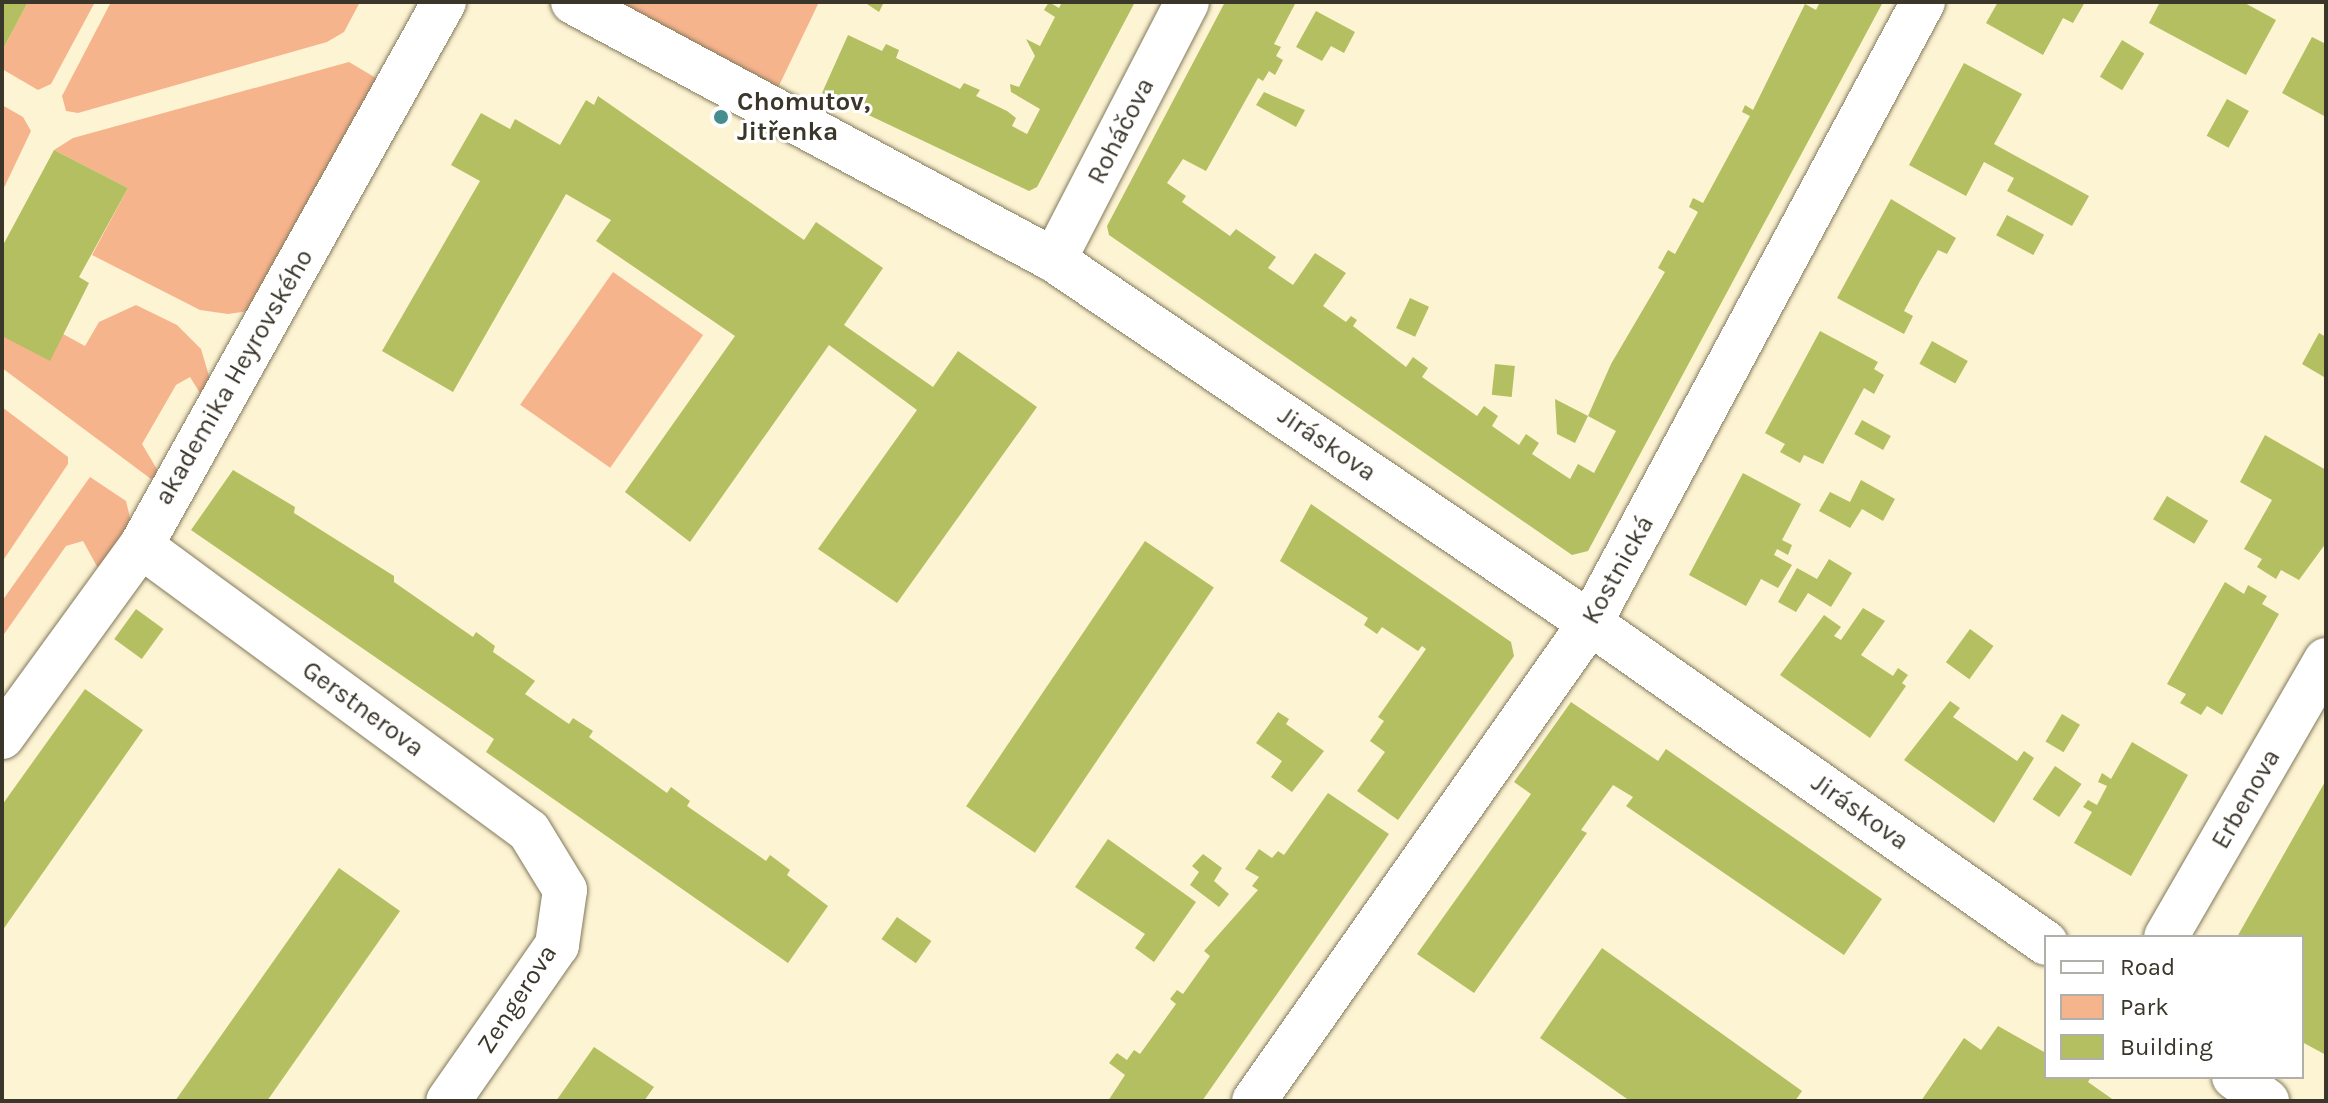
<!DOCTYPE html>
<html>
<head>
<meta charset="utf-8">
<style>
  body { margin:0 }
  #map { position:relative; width:2328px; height:1103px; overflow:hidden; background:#fdf4d3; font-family:Karla,sans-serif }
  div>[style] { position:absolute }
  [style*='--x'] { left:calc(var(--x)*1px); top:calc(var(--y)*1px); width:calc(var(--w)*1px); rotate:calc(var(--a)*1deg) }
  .green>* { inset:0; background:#f6b48d; transform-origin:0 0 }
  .building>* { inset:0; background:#b4bf61; transform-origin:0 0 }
  .roads { filter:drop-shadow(0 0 2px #81795c) drop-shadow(0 0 2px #81795c) }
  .minor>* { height:44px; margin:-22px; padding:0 22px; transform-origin:22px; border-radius:22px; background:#fff }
  .dots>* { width:22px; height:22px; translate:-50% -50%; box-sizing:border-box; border:4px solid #fff; border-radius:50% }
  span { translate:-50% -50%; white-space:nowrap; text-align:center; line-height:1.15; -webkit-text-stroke:6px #fff; paint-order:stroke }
  .poi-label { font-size:26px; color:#3a362a; font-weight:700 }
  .left { translate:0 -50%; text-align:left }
  .street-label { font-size:26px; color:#3a362a }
  .frame { position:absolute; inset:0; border:4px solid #3a362a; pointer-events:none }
  .legend { position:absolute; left:2044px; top:935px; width:260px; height:144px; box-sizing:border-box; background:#fff; border:2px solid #b0afaa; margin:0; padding:10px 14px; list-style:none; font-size:24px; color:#3a362a }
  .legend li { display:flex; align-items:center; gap:16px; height:40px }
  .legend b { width:40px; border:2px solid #b0afaa }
</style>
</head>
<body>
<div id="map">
  <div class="green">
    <i style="clip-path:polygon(28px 2px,95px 2px,51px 84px,38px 90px,2px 69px,2px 51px)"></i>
    <i style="clip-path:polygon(111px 2px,360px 2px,344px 32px,327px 42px,78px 113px,66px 111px,62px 96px)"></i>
    <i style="clip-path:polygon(599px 2px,819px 2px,775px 94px)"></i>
    <i style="clip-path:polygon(349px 62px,376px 78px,382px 90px,256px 310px,228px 314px,200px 310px,92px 255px,128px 188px,54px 150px,73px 138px)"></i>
    <i style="clip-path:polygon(2px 105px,23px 117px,31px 131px,2px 192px)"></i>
    <i style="left:613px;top:272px;width:110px;height:162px;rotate:35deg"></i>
    <i style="clip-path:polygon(136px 305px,177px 325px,201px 349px,212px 386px,205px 401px,190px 377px,176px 385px,142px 444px,161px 476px,151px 479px,2px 368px,2px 336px,63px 334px,85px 346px,99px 322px)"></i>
    <i style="clip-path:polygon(2px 407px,68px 457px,68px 464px,2px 562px)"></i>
    <i style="clip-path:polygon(90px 477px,126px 501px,132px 526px,99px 570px,83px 541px,66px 546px,2px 637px,2px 601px)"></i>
  </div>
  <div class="building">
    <i style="clip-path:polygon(2px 2px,28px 2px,2px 51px)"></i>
    <i style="clip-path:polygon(864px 2px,884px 2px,879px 12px)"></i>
    <i style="clip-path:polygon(1049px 2px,1059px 8px,1062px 2px,1135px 2px,1037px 187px,1029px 191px,822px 93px,848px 35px,882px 51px,886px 44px,899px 50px,896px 58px,960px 89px,964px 83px,980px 90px,976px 96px,1007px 111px,1016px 118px,1012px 126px,1027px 134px,1040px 109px,1011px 92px,1010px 84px,1019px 87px,1035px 56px,1026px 39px,1040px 46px,1055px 17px,1044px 10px)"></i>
    <i style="clip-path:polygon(1225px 2px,1296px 2px,1274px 44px,1281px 47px,1276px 56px,1283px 60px,1275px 75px,1269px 71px,1263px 81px,1258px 78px,1206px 171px,1183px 159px,1167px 183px,1186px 196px,1182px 202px,1230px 236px,1236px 229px,1276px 257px,1268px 268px,1293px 285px,1315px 253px,1346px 273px,1323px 306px,1346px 322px,1351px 316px,1357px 320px,1353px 326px,1406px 367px,1413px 357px,1428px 368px,1422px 377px,1477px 416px,1484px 406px,1498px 416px,1492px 426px,1519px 445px,1526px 434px,1539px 443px,1532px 454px,1570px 479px,1578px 464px,1594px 473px,1616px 431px,1588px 416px,1611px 364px,1665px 272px,1658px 268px,1668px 250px,1675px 254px,1698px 212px,1689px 207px,1693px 198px,1703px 203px,1750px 116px,1742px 112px,1745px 105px,1753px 110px,1805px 4px,1816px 10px,1820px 2px,1883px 2px,1588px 551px,1572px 555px,1109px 235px,1107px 226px)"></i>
    <i style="clip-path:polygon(1998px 2px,2085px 2px,2073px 23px,2063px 18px,2043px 55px,1986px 23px)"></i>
    <i style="clip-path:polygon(2160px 2px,2243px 2px,2276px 20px,2246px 75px,2149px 23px)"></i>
    <i style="clip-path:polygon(1316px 11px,1355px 32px,1344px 53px,1331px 46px,1322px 61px,1296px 47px)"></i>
    <i style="clip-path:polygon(2312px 37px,2326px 44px,2326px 117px,2282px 93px)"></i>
    <i style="left:2122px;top:40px;width:26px;height:43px;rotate:31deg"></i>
    <i style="clip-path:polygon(1964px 63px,2022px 94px,1994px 144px,2089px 196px,2072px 226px,2007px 191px,2014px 178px,1984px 162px,1966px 196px,1909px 165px)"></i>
    <i style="clip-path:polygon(1264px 92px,1305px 110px,1296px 127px,1256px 105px)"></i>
    <i style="clip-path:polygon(598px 96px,804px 240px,816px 222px,883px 268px,844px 325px,933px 387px,958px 351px,1037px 407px,897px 603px,818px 549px,917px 410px,829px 345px,690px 542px,625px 492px,735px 336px,596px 241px,611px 220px,566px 194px,453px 392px,382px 351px,480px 181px,451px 165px,481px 113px,510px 129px,515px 119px,560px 145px,586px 100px,594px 105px)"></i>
    <i style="left:2227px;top:99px;width:25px;height:42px;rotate:29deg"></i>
    <i style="clip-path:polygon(54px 150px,128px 188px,79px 277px,89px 283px,50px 361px,2px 336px,2px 247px)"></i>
    <i style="clip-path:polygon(1891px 199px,1956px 238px,1947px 254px,1938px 250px,1920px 281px,1904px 311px,1913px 316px,1904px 334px,1837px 298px)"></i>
    <i style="left:2007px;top:215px;width:42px;height:23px;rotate:28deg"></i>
    <i style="left:1410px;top:298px;width:21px;height:33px;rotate:25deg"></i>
    <i style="clip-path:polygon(1820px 331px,1878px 362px,1874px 369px,1884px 375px,1874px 394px,1864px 388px,1823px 464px,1804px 455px,1800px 463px,1780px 452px,1785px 444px,1765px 433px)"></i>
    <i style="clip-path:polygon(2319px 333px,2326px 337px,2324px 377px,2302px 364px)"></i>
    <i style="left:1932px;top:341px;width:41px;height:26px;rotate:29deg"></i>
    <i style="left:1495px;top:364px;width:20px;height:31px;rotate:6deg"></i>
    <i style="clip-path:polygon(1555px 399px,1588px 416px,1575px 443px,1557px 434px)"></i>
    <i style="left:1862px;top:420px;width:33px;height:16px;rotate:29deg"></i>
    <i style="clip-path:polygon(2265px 435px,2326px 470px,2326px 543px,2299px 580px,2281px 570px,2276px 579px,2257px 567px,2262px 559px,2244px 549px,2272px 500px,2240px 482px)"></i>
    <i style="clip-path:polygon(233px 470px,295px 507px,294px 513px,394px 576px,394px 582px,473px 637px,476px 632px,495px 646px,493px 652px,535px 681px,525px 694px,569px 724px,573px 718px,593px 731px,589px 737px,667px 793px,671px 787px,690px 801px,687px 806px,766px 861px,770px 855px,790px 870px,787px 875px,828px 906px,788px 963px,486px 752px,494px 739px,191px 530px)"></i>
    <i style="clip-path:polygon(1743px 473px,1801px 504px,1782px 540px,1792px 545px,1788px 555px,1777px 549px,1774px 555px,1792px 565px,1778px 588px,1761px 579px,1746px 606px,1689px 575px)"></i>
    <i style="clip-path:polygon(1861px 480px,1895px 499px,1883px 521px,1862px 509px,1850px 528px,1819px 511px,1830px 492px,1850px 502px)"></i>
    <i style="left:2167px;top:496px;width:48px;height:27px;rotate:31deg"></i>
    <i style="clip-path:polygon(1311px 504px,1511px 642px,1514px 656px,1398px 820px,1357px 791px,1385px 752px,1370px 741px,1384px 721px,1378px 717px,1426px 649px,1422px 646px,1418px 651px,1382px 627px,1377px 634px,1364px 625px,1368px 618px,1280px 561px)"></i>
    <i style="left:1145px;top:541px;width:83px;height:320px;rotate:34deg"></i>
    <i style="clip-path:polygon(1829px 559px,1852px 573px,1831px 607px,1808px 593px,1796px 612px,1778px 602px,1797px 568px,1817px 579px)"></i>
    <i style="clip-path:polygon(2225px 582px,2244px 594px,2248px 585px,2267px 596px,2262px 604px,2279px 614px,2222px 715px,2207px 706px,2201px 715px,2180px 703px,2186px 694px,2167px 684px)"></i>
    <i style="clip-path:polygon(1863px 608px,1885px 621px,1861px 655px,1893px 676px,1898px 668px,1908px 675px,1902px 683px,1906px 686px,1870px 738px,1780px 675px,1824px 615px,1841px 627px,1834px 636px,1841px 640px)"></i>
    <i style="left:136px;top:609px;width:34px;height:37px;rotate:36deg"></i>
    <i style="left:1970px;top:629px;width:29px;height:41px;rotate:36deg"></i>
    <i style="clip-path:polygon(85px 689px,143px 730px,2px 931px,2px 805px)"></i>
    <i style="clip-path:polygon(1950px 701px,1960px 708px,1953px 717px,2017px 761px,2024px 751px,2034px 758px,1994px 823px,1904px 760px)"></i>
    <i style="clip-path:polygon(1571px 702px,1658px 761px,1666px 749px,1882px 899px,1844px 955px,1626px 806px,1633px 797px,1613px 785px,1581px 830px,1587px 833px,1474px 993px,1417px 954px,1531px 794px,1514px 782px)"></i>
    <i style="clip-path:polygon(1278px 712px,1289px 719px,1286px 724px,1324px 751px,1292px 792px,1271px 777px,1282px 761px,1256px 743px)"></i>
    <i style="left:2062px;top:714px;width:21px;height:32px;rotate:31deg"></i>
    <i style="clip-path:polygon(2132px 742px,2188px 775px,2131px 876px,2074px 843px,2092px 812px,2083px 807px,2088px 800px,2097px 805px,2107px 786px,2098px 782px,2102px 773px,2111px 779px)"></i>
    <i style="left:2055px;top:766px;width:32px;height:40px;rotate:34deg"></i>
    <i style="clip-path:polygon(2326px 780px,2326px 1055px,2302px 1042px,2302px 937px,2237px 937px)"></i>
    <i style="clip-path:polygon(1328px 793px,1389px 834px,1216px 1081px,1202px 1101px,1108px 1101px,1125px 1075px,1109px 1063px,1117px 1053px,1127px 1060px,1134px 1050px,1140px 1054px,1176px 1004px,1170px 999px,1177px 990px,1183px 994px,1210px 956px,1204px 951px,1258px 890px,1252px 886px,1259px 877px,1245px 869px,1259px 849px,1272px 858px,1278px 851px,1284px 855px)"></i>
    <i style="clip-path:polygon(1108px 839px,1196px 902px,1154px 962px,1135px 948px,1145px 934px,1075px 887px)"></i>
    <i style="clip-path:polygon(1203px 854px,1222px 868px,1214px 881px,1229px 894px,1219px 907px,1190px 885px,1199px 872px,1192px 866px)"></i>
    <i style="clip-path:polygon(339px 868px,400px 911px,267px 1101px,175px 1101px)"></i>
    <i style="left:897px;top:917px;width:42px;height:27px;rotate:35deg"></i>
    <i style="clip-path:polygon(1602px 948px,1802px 1091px,1795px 1101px,1630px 1101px,1540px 1038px)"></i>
    <i style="clip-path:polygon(1998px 1026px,2046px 1053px,2046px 1077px,2091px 1077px,2088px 1082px,2115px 1101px,1921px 1101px,1964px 1038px,1981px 1050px)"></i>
    <i style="clip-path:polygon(594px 1047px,654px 1087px,644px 1101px,556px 1101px)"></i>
  </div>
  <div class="roads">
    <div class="minor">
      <i style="--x:573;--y:2;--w:546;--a:28.21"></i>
      <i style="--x:1054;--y:260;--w:647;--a:34.11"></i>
      <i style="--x:1590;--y:623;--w:557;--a:35.06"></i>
      <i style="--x:1054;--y:260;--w:290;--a:-62.7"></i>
      <i style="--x:141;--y:546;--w:481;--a:36.3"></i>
      <i style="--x:529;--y:831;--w:69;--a:58.6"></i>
      <i style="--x:565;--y:890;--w:56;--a:98.3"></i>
      <i style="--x:557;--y:945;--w:190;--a:124.9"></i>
      <i style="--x:2;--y:737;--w:236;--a:-54"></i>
      <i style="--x:141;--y:546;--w:623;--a:-60.88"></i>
      <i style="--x:2166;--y:937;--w:320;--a:-60"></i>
      <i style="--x:2234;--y:1077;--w:41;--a:36"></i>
      <i style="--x:1254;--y:1101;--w:584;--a:-54.9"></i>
      <i style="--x:1590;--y:623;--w:705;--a:-61.8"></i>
    </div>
  </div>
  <div class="dots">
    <i style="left:721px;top:117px;background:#468d90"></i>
  </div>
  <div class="poi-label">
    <span class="left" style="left:737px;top:117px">Chomutov,<br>Jitřenka</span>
  </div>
  <div class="street-label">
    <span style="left:1121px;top:131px;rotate:-63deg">Roháčova</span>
    <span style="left:234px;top:377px;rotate:-60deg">akademika Heyrovského</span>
    <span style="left:1327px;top:444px;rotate:34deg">Jiráskova</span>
    <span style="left:1618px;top:570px;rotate:-61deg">Kostnická</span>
    <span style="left:363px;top:709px;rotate:36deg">Gerstnerova</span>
    <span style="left:2246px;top:799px;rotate:-60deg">Erbenova</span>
    <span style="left:1860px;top:812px;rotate:35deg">Jiráskova</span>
    <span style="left:517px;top:999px;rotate:-57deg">Zengerova</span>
  </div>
  <div class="frame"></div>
  <ul class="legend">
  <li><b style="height:10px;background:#fff"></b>Road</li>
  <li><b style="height:22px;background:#f6b48d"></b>Park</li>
  <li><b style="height:22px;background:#b4bf61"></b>Building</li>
  </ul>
</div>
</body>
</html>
